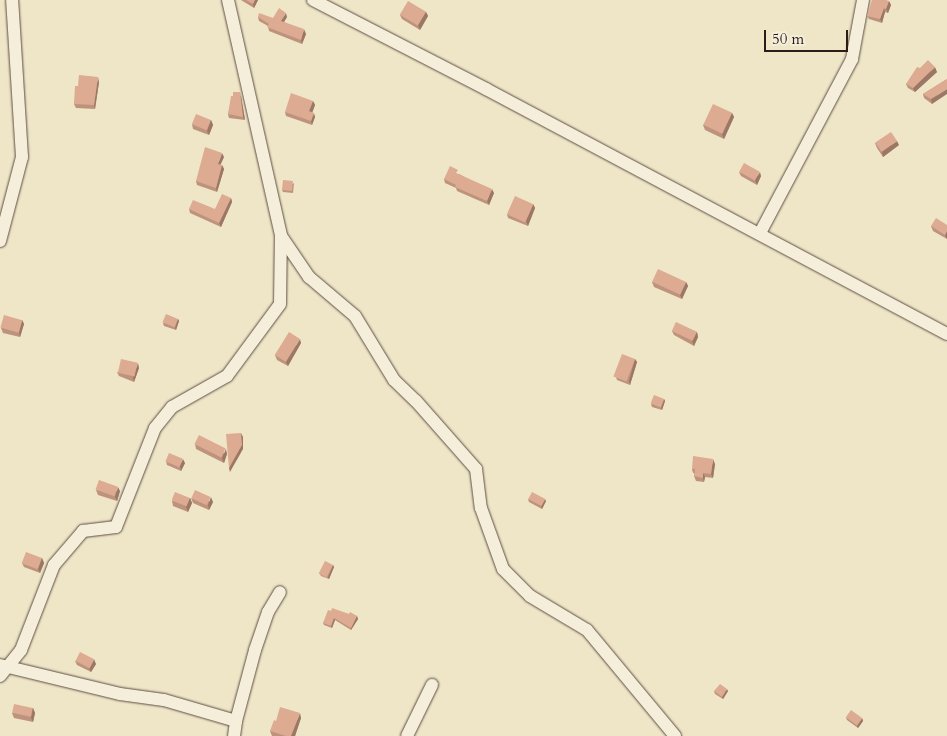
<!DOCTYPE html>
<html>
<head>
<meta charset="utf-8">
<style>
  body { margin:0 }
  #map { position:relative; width:947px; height:736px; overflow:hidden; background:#efe5c7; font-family:Cardo,serif }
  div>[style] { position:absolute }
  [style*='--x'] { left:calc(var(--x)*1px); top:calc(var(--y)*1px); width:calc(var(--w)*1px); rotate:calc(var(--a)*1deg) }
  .roads { filter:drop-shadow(0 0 1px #5d4e43) drop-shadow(0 0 1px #5d4e43) }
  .street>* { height:12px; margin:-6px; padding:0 6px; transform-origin:6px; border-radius:6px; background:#f5eedb }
  .wall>* { inset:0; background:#be937d }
  .shaded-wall>* { inset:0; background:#9b7866 }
  .building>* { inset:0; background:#ddab91; transform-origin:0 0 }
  span { translate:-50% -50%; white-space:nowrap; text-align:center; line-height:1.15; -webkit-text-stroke:4.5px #f5eedb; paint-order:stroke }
  .scale { position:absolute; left:764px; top:30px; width:84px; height:22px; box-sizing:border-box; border:2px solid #2c1c17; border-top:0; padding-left:6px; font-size:15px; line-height:18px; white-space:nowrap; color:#2c1c17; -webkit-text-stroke:4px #f5eedb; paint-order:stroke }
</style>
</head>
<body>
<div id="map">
  <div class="roads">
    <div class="street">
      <i style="--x:228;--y:0;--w:242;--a:77.3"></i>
      <i style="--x:281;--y:236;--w:50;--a:55.7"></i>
      <i style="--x:309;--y:277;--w:60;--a:40.3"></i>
      <i style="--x:355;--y:316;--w:75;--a:58.6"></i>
      <i style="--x:394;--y:380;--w:30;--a:44"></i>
      <i style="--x:416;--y:401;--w:91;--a:48.6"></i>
      <i style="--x:476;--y:469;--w:39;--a:83"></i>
      <i style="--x:481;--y:508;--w:65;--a:70.2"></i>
      <i style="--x:503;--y:569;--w:38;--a:45"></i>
      <i style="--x:530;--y:596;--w:66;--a:30.8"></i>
      <i style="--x:587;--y:630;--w:138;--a:50.3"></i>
      <i style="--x:313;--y:0;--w:195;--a:27.2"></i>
      <i style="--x:486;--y:89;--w:522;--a:27.99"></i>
      <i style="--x:760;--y:233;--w:197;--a:-62.1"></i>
      <i style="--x:852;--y:59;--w:60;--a:-79.4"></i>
      <i style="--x:0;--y:241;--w:87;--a:-75.3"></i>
      <i style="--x:22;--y:157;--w:157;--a:-93.6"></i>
      <i style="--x:0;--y:665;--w:123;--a:13.6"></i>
      <i style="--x:120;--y:694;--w:44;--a:7.8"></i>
      <i style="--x:164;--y:700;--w:75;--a:16.3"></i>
      <i style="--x:0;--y:676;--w:33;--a:-51"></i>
      <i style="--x:21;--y:650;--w:91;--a:-68.8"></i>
      <i style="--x:54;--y:565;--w:45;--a:-49.5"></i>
      <i style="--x:83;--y:531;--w:33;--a:-7"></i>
      <i style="--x:116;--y:527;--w:106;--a:-68.5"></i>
      <i style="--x:155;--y:428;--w:27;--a:-51"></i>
      <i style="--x:172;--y:407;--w:63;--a:-29.4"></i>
      <i style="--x:227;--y:376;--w:89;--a:-53.6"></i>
      <i style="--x:280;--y:304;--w:68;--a:-89.2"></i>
      <i style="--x:234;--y:736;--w:15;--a:-82"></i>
      <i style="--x:236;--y:721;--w:73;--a:-75"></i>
      <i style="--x:255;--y:650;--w:40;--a:-71.1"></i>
      <i style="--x:268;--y:612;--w:23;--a:-59"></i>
      <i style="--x:407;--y:736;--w:57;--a:-63.9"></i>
    </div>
  </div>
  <div class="wall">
    <i style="clip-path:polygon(241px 0,258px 0,254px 8px)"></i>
    <i style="clip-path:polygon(889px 1px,891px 5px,888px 13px,885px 12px,882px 23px,869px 19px,867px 16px)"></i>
    <i style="clip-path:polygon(426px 12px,428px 16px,420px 30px,402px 19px,400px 15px)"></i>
    <i style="clip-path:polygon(258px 17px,273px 18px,287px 17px,284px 22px,306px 34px,302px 44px,269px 31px,268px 26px,259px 21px)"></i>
    <i style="clip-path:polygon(920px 68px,937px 72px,915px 92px,908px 88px,906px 84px)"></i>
    <i style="clip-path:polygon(947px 79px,932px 104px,924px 98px,923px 94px)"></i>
    <i style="clip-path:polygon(99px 82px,95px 109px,76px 108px,74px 104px,78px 86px)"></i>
    <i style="clip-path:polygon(233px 96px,241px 96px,245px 120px,229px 118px,228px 114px)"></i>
    <i style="clip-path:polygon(313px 101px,315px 105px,312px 112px,315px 117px,312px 125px,286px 116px,285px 112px)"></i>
    <i style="clip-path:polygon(732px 113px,734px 117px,724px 139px,705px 130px,703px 125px)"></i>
    <i style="clip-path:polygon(211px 120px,213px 125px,209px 135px,193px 129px,192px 124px)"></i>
    <i style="clip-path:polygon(875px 143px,899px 145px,883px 157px,877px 148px)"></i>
    <i style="clip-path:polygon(224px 157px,220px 165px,222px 165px,224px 169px,217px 192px,197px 185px,196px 181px)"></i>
    <i style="clip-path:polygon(739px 172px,761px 176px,757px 185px,741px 176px)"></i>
    <i style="clip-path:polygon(459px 174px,494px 193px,489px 205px,457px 191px,456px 188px,445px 183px,444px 179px)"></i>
    <i style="clip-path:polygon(294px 183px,293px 193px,283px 192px,282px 190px)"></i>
    <i style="clip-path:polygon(231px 198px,232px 202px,221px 227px,190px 213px,189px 209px,215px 209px)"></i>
    <i style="clip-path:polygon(533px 204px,535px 208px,528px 226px,508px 218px,507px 214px)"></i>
    <i style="clip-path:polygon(947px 225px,947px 239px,933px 231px,931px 226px)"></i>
    <i style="clip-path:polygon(652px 282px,686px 282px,688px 286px,682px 299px,654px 287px)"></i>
    <i style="clip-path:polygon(178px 319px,179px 321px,176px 330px,164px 326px,163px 323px)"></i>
    <i style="clip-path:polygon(22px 320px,24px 324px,20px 337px,3px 333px,1px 328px)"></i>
    <i style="clip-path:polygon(672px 331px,697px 332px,698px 337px,694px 346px,674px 335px)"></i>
    <i style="clip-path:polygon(301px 343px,288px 366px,277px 360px,275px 355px)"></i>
    <i style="clip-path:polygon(635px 359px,637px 362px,630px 385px,617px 380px,616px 377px)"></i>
    <i style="clip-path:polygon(139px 368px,134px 382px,119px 376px,117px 372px)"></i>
    <i style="clip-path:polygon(664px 399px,665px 401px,662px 410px,652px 407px,651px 404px)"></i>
    <i style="clip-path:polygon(195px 444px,227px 454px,224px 463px,196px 449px)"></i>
    <i style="clip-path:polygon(166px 461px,185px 463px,181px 471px,167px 465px)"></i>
    <i style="clip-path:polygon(715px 464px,713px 478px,705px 477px,704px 482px,696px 481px,694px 476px,694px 473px,693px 473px,692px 469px)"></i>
    <i style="clip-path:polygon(96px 490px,120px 491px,117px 501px,98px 495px)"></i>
    <i style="clip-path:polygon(190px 498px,192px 503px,188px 512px,173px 506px,172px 501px)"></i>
    <i style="clip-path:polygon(191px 498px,213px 502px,209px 510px,193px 503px)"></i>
    <i style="clip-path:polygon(528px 499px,546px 501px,542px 509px,529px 502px)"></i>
    <i style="clip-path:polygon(42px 558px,44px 563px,40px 573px,24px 567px,22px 563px)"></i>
    <i style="clip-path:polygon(333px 565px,334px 567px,329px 579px,321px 576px,320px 574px)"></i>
    <i style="clip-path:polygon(331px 611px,349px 614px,357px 616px,358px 619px,351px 630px,335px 620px,332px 628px,324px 625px,323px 623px)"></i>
    <i style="clip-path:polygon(75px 661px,96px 664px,91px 672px,77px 665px)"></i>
    <i style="clip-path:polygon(714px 691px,728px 691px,723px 699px,715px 694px)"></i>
    <i style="clip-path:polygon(33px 708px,35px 713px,33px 722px,14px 718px,12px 713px)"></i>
    <i style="clip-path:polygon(301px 718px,295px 736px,272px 736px,270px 731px)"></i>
    <i style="clip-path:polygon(846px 718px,862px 718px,863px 721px,858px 728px,847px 720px)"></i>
  </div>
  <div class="shaded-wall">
    <i style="clip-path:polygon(255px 0,258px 0,254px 8px,253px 4px)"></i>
    <i style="clip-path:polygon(889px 1px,891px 5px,888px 13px,886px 9px)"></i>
    <i style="clip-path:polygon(884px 8px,885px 12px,882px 23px,880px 19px)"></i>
    <i style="clip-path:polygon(426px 12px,428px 16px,420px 30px,418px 25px)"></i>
    <i style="clip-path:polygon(286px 13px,287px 17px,282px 25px,281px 21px)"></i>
    <i style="clip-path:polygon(304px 29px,306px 34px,302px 44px,301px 40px)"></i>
    <i style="clip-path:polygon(935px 67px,937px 72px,915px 92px,913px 88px)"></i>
    <i style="clip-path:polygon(98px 77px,99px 82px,95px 109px,94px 105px)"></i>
    <i style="clip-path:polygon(947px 89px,947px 94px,932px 104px,931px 99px)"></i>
    <i style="clip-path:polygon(240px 92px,241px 96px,245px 120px,243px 117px)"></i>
    <i style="clip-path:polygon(313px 101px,315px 105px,311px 116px,309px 111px)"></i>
    <i style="clip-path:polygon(314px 113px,315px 117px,312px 125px,311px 121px)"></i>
    <i style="clip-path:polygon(732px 113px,734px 117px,724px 139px,722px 134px)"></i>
    <i style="clip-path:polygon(211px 120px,213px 125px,209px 135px,207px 131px)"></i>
    <i style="clip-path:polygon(897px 141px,899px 145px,883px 157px,882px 152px)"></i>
    <i style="clip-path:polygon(222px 153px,224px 157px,219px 168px,218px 164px)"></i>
    <i style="clip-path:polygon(222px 165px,224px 169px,217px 192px,216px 188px)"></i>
    <i style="clip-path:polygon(760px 172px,761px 176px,757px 185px,755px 180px)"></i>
    <i style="clip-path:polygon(492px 189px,494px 193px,489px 205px,487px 201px)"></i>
    <i style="clip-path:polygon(231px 198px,232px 202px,221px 227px,219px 223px)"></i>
    <i style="clip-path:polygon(533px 204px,535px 208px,528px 226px,526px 221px)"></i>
    <i style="clip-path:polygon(947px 231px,947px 239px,945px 235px)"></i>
    <i style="clip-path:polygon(686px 282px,688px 286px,682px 299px,680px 295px)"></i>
    <i style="clip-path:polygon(178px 319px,179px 321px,176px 330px,175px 328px)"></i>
    <i style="clip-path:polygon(22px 320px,24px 324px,20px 337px,19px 333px)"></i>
    <i style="clip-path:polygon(697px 332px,698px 337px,694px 346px,692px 341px)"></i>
    <i style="clip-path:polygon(300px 339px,301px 343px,288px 366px,286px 362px)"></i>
    <i style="clip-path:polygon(635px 359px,637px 362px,630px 385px,629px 381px)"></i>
    <i style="clip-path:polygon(138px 363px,139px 368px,134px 382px,133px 377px)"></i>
    <i style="clip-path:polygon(664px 399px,665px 401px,662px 410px,661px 407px)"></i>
    <i style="clip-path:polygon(241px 433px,243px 437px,243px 449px,230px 472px,229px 468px)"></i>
    <i style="clip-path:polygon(226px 449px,227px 454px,224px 463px,222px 458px)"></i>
    <i style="clip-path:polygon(183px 459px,185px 463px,181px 471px,180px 466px)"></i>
    <i style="clip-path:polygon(713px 459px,715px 464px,713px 478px,711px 474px)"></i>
    <i style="clip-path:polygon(703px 473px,705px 477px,704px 482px,703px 478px)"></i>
    <i style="clip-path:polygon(118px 487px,120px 491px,117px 501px,115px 497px)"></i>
    <i style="clip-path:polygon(211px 497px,213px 502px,209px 510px,208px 505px)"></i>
    <i style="clip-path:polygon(190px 498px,192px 503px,188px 512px,186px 507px)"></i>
    <i style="clip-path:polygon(545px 499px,546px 501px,542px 509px,541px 506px)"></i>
    <i style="clip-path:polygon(42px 558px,44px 563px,40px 573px,38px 569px)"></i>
    <i style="clip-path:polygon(333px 565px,334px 567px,329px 579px,328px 577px)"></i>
    <i style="clip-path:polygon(357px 616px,358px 619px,351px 630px,351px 628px)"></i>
    <i style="clip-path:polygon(334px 618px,335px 620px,332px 628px,331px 626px)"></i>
    <i style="clip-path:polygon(94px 659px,96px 664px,91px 672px,89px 668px)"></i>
    <i style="clip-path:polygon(727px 689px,728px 691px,723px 699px,722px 697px)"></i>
    <i style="clip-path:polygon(33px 708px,35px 713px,33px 722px,31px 718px)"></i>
    <i style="clip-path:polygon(300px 713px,301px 718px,295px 736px,291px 736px)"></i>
    <i style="clip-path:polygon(862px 718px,863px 721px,858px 728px,857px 726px)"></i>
  </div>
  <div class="building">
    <i style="clip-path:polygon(246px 0,255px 0,253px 4px)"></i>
    <i style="clip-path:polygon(872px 0,886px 0,889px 1px,886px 9px,884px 8px,880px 19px,867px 16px)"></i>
    <i style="left:408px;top:1px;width:21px;height:16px;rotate:31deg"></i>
    <i style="clip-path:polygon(279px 8px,286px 13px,281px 21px,304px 29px,301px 40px,267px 27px,269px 24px,258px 17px,259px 13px,273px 18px)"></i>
    <i style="clip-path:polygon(928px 60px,935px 67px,913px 88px,906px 84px,917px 67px,920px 68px)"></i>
    <i style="clip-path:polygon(79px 75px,98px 77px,94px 105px,74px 104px,75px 86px,78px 86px)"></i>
    <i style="clip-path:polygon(947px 79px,947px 89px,931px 99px,923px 94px)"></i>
    <i style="clip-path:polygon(233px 92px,240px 92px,243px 117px,228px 114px,231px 96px,233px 96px)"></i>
    <i style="clip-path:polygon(291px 93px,313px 101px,309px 111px,314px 113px,311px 121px,285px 112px)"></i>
    <i style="left:713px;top:104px;width:21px;height:23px;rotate:25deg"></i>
    <i style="left:196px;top:114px;width:16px;height:11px;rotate:22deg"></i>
    <i style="left:891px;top:132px;width:11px;height:19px;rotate:56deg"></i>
    <i style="clip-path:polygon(205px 147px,222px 153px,218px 164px,222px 165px,216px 188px,196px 181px)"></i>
    <i style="left:744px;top:163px;width:18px;height:10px;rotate:29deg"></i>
    <i style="clip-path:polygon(450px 166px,458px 170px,456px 173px,492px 189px,487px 201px,455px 187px,456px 185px,444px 179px)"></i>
    <i style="left:283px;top:180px;width:10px;height:10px;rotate:6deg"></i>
    <i style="clip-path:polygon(222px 194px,231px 198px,219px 223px,189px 209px,193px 200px,215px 209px)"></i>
    <i style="left:515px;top:196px;width:20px;height:20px;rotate:24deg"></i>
    <i style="clip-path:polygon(936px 218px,947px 225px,947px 231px,945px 235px,931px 226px)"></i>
    <i style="left:658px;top:269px;width:31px;height:14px;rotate:25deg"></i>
    <i style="left:166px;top:314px;width:13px;height:9px;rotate:23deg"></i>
    <i style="left:4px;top:315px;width:19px;height:13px;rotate:16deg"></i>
    <i style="left:676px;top:322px;width:23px;height:10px;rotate:25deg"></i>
    <i style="left:289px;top:332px;width:13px;height:27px;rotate:32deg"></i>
    <i style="left:622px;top:354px;width:14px;height:24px;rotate:21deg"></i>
    <i style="left:121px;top:359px;width:17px;height:14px;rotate:13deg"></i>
    <i style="left:654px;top:395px;width:11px;height:9px;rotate:22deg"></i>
    <i style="clip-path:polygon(241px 433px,242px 445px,229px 468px,226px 434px)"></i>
    <i style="left:199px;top:435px;width:30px;height:10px;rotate:27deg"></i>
    <i style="left:169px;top:453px;width:15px;height:9px;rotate:23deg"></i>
    <i style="clip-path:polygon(693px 456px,713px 459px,711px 474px,703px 473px,703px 478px,694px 476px,695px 469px,692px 469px)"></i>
    <i style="left:99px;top:480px;width:20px;height:10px;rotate:20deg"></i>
    <i style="left:195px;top:490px;width:17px;height:9px;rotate:24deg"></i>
    <i style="left:175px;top:492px;width:16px;height:9px;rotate:22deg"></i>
    <i style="left:532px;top:492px;width:15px;height:8px;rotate:28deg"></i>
    <i style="left:26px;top:552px;width:17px;height:12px;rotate:21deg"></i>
    <i style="left:325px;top:561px;width:9px;height:14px;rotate:27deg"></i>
    <i style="clip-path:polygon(332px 608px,349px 614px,350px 612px,357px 616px,351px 628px,334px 618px,331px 626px,323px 623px,328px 610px,331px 611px)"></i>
    <i style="left:80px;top:652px;width:16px;height:10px;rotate:27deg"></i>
    <i style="clip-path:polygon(720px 684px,727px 689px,722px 697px,714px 691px)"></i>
    <i style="left:14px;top:704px;width:19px;height:9px;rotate:12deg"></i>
    <i style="clip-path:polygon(280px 707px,300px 713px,291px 736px,286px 736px,270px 731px,274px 720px,276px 721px)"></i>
    <i style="left:851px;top:710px;width:14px;height:9px;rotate:36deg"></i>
  </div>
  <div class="scale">50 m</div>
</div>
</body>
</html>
